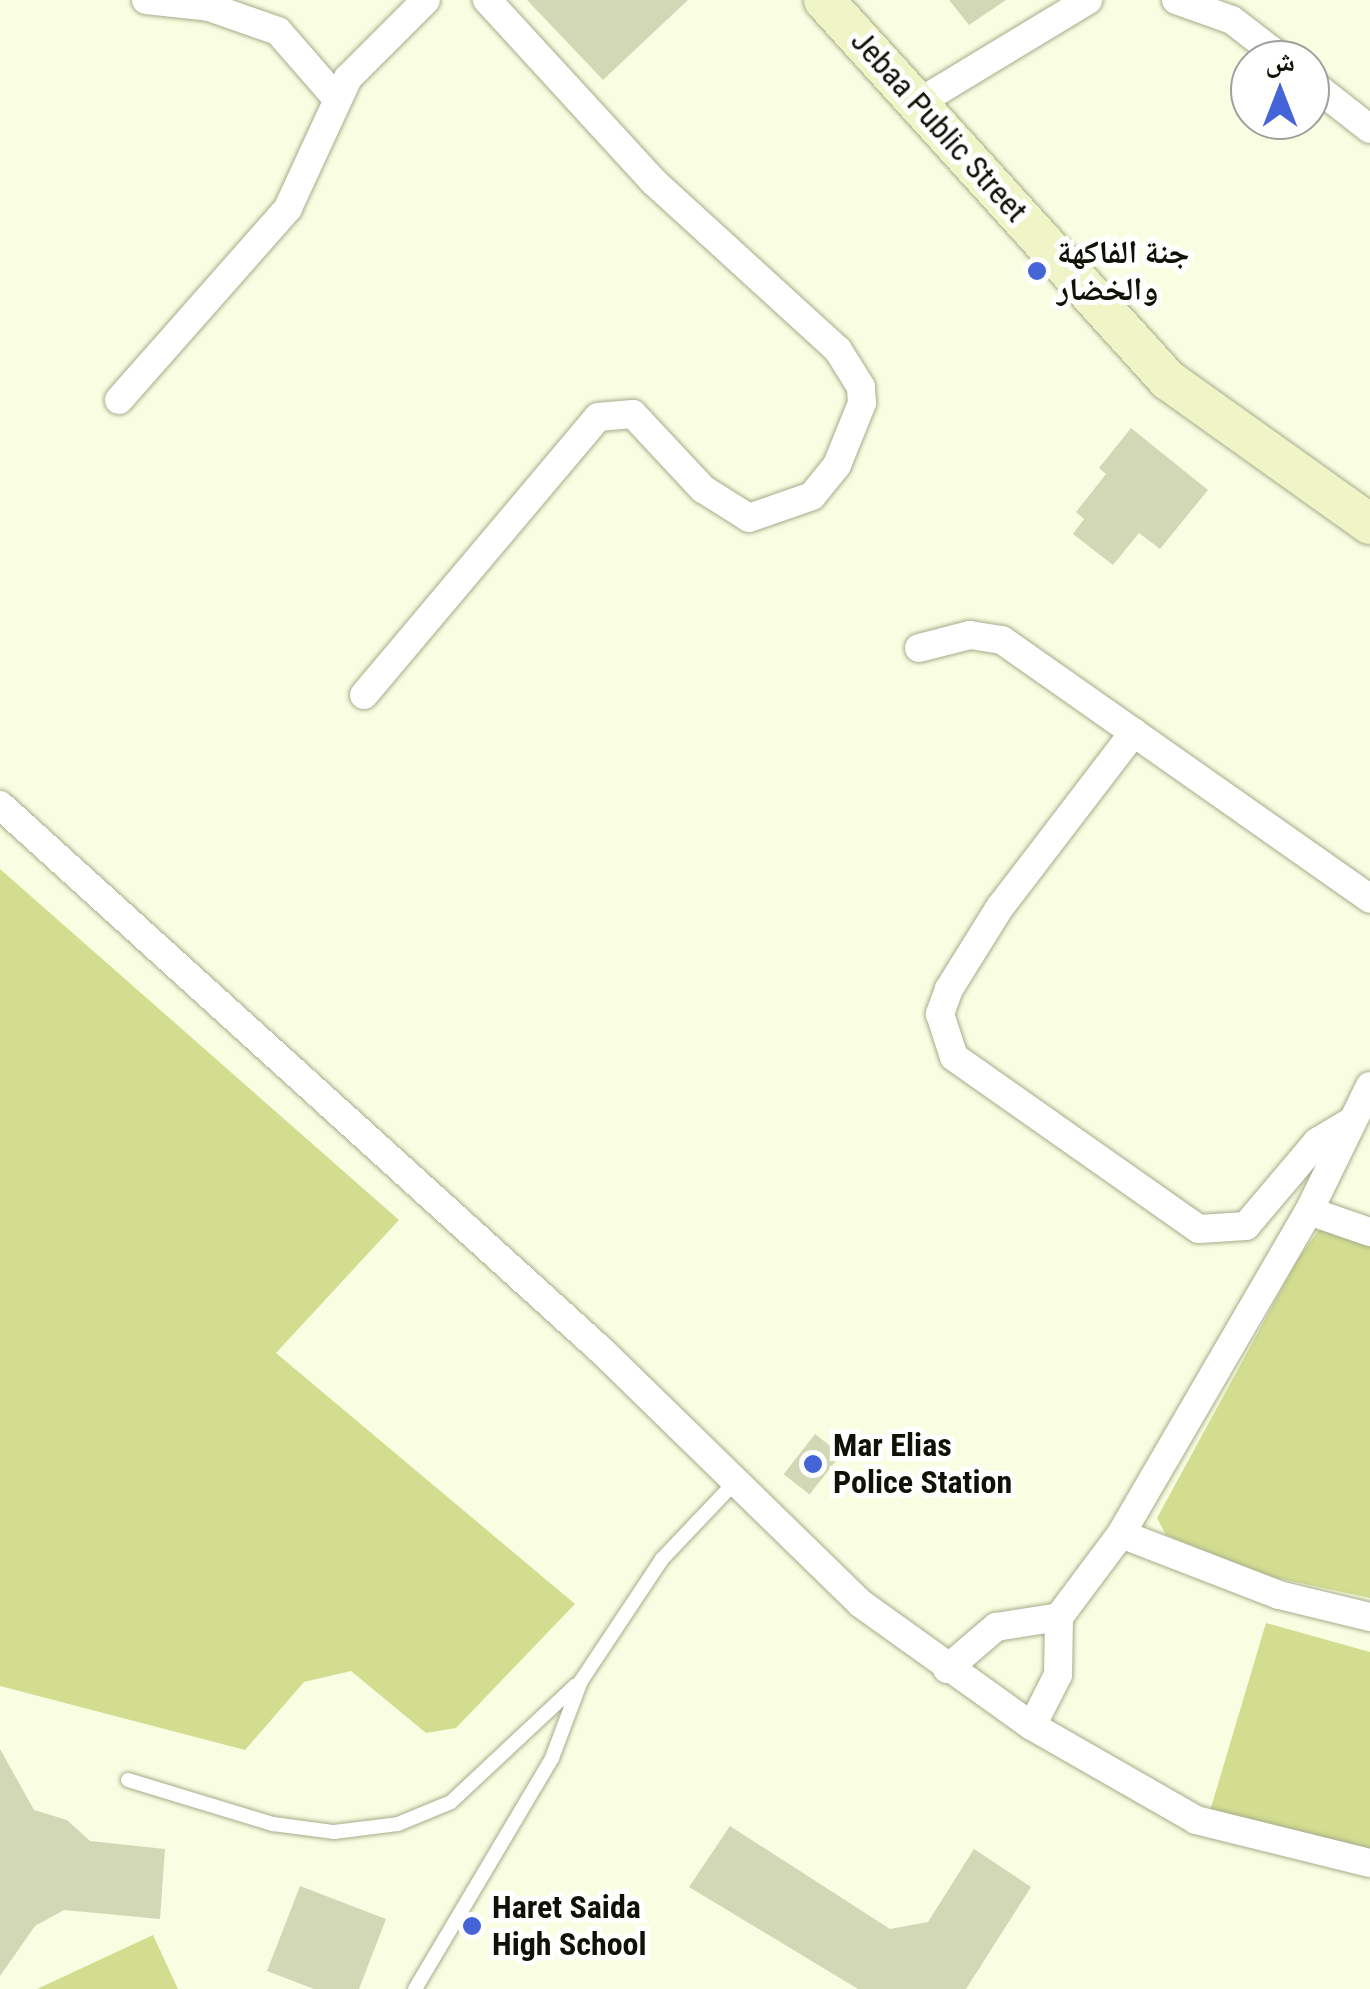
<!DOCTYPE html>
<html>
<head>
<meta charset="utf-8">
<style>
  body { margin:0 }
  #map { position:relative; width:1370px; height:1989px; overflow:hidden; background:#f9fee2; font-family:"Roboto Condensed","Noto Naskh Arabic",sans-serif }
  div>[style] { position:absolute }
  [style*='--x'] { left:calc(var(--x)*1px); top:calc(var(--y)*1px); width:calc(var(--w)*1px); rotate:calc(var(--a)*1deg) }
  .green>* { inset:0; background:#d2dd90 }
  .building>* { inset:0; background:#d2d8b5; transform-origin:0 0 }
  .roads { filter:drop-shadow(0 0 2px #a6ab8a) drop-shadow(0 0 2px #a6ab8a) }
  .service>* { height:14px; margin:-7px; padding:0 7px; transform-origin:7px; border-radius:7px; background:#fff }
  .minor>* { height:28px; margin:-14px; padding:0 14px; transform-origin:14px; border-radius:14px; background:#fff }
  .secondary>* { height:40px; margin:-20px; padding:0 20px; transform-origin:20px; border-radius:20px; background:#f0f5c8 }
  .dots>* { width:28px; height:28px; translate:-50% -50%; box-sizing:border-box; border:5px solid #fff; border-radius:50% }
  span { translate:-50% -50%; white-space:nowrap; text-align:center; line-height:1.15; -webkit-text-stroke:10px #fff; paint-order:stroke }
  .street-label { font-size:32px; color:#101206 }
  .poi-label { font-size:32px; color:#101206; font-weight:700 }
  .left { translate:0 -50%; text-align:left }
  .north { position:absolute; left:1230px; top:40px; width:100px; height:100px; box-sizing:border-box; background:#fff; border:2px solid #9fa09b; border-radius:50%; rotate:0deg; font-size:28px; font-weight:700; line-height:40px; text-align:center; color:#101206 }
  .north::after { content:''; display:block; margin:auto; width:35px; height:45px; background:#4464d7; clip-path:polygon(50% 0,100% 100%,50% 72%,0 100%) }
</style>
</head>
<body>
<div id="map">
  <div class="green">
    <i style="clip-path:polygon(0 869px,399px 1220px,276px 1353px,575px 1604px,456px 1728px,426px 1733px,351px 1671px,304px 1682px,245px 1750px,0 1686px)"></i>
    <i style="clip-path:polygon(1336px 1225px,1370px 1238px,1370px 1598px,1272px 1577px,1166px 1535px,1157px 1518px,1298px 1259px,1318px 1231px)"></i>
    <i style="clip-path:polygon(1266px 1623px,1370px 1652px,1370px 1849px,1210px 1811px)"></i>
    <i style="clip-path:polygon(153px 1935px,178px 1989px,37px 1989px)"></i>
  </div>
  <div class="building">
    <i style="clip-path:polygon(527px 0,688px 0,603px 80px)"></i>
    <i style="clip-path:polygon(949px 0,1006px 0,969px 25px)"></i>
    <i style="clip-path:polygon(1131px 428px,1208px 490px,1160px 549px,1139px 533px,1113px 565px,1073px 534px,1084px 519px,1076px 512px,1106px 474px,1099px 468px)"></i>
    <i style="left:815px;top:1434px;width:33px;height:51px;rotate:38deg"></i>
    <i style="clip-path:polygon(0 1749px,34px 1810px,67px 1820px,90px 1841px,165px 1849px,160px 1919px,64px 1910px,35px 1926px,0 1976px)"></i>
    <i style="clip-path:polygon(730px 1826px,890px 1929px,928px 1922px,974px 1849px,1031px 1887px,966px 1989px,858px 1989px,689px 1887px)"></i>
    <i style="clip-path:polygon(300px 1886px,386px 1919px,359px 1989px,314px 1989px,267px 1971px)"></i>
  </div>
  <div class="roads">
    <div class="service">
      <i style="--x:128;--y:1780;--w:152;--a:16.9"></i>
      <i style="--x:273;--y:1824;--w:62;--a:7.5"></i>
      <i style="--x:334;--y:1832;--w:64;--a:-7.1"></i>
      <i style="--x:398;--y:1824;--w:57;--a:-22.5"></i>
      <i style="--x:451;--y:1802;--w:171;--a:-43.1"></i>
      <i style="--x:415;--y:1989;--w:269;--a:-59.3"></i>
      <i style="--x:552;--y:1758;--w:82;--a:-69.4"></i>
      <i style="--x:581;--y:1681;--w:146;--a:-56.4"></i>
      <i style="--x:662;--y:1559;--w:108;--a:-46.5"></i>
    </div>
    <div class="minor">
      <i style="--x:146;--y:0;--w:63;--a:6.3"></i>
      <i style="--x:209;--y:7;--w:73;--a:19.2"></i>
      <i style="--x:278;--y:31;--w:91;--a:49"></i>
      <i style="--x:1176;--y:0;--w:59;--a:19.7"></i>
      <i style="--x:1232;--y:20;--w:66;--a:37.6"></i>
      <i style="--x:1310;--y:82;--w:76;--a:38.1"></i>
      <i style="--x:918;--y:103;--w:199;--a:-31.2"></i>
      <i style="--x:119;--y:400;--w:256;--a:-48.6"></i>
      <i style="--x:288;--y:208;--w:143;--a:-65.2"></i>
      <i style="--x:348;--y:78;--w:110;--a:-45"></i>
      <i style="--x:919;--y:648;--w:53;--a:-14.3"></i>
      <i style="--x:970;--y:635;--w:32;--a:9"></i>
      <i style="--x:1002;--y:640;--w:450;--a:35.1"></i>
      <i style="--x:364;--y:695;--w:363;--a:-49.9"></i>
      <i style="--x:598;--y:417;--w:35;--a:-5"></i>
      <i style="--x:633;--y:414;--w:103;--a:47"></i>
      <i style="--x:703;--y:489;--w:54;--a:32.2"></i>
      <i style="--x:749;--y:518;--w:67;--a:-19.2"></i>
      <i style="--x:812;--y:496;--w:40;--a:-51"></i>
      <i style="--x:837;--y:465;--w:67;--a:-68"></i>
      <i style="--x:862;--y:403;--w:16;--a:-94"></i>
      <i style="--x:861;--y:387;--w:44;--a:-121.9"></i>
      <i style="--x:838;--y:350;--w:251;--a:-137.6"></i>
      <i style="--x:653;--y:181;--w:246;--a:-132.5"></i>
      <i style="--x:1134;--y:732;--w:220;--a:127.4"></i>
      <i style="--x:1000;--y:907;--w:97;--a:121.9"></i>
      <i style="--x:949;--y:989;--w:27;--a:110"></i>
      <i style="--x:940;--y:1014;--w:45;--a:72"></i>
      <i style="--x:954;--y:1057;--w:299;--a:35.1"></i>
      <i style="--x:1199;--y:1229;--w:47;--a:-3.7"></i>
      <i style="--x:1246;--y:1226;--w:110;--a:-49.8"></i>
      <i style="--x:1317;--y:1142;--w:37;--a:-31"></i>
      <i style="--x:0;--y:805;--w:814;--a:42.21"></i>
      <i style="--x:603;--y:1352;--w:359;--a:44.3"></i>
      <i style="--x:860;--y:1603;--w:211;--a:35.6"></i>
      <i style="--x:1032;--y:1726;--w:189;--a:29.8"></i>
      <i style="--x:1196;--y:1820;--w:179;--a:13.9"></i>
      <i style="--x:1309;--y:1211;--w:65;--a:19"></i>
      <i style="--x:1121;--y:1534;--w:169;--a:21.1"></i>
      <i style="--x:1279;--y:1595;--w:94;--a:13.6"></i>
      <i style="--x:947;--y:1669;--w:65;--a:-40.6"></i>
      <i style="--x:996;--y:1627;--w:64;--a:-9"></i>
      <i style="--x:1032;--y:1726;--w:57;--a:-63"></i>
      <i style="--x:1058;--y:1675;--w:58;--a:-89"></i>
      <i style="--x:1059;--y:1617;--w:104;--a:-53.2"></i>
      <i style="--x:1121;--y:1534;--w:374;--a:-59.8"></i>
      <i style="--x:1309;--y:1211;--w:139;--a:-64"></i>
    </div>
    <div class="secondary">
      <i style="--x:824;--y:0;--w:513;--a:47.85"></i>
      <i style="--x:1168;--y:380;--w:248;--a:35.5"></i>
    </div>
  </div>
  <div class="dots">
    <i style="left:1037px;top:271px;background:#4464d7"></i>
    <i style="left:813px;top:1464px;background:#4464d7"></i>
    <i style="left:472px;top:1926px;background:#4464d7"></i>
  </div>
  <div class="street-label">
    <span style="left:939px;top:126px;rotate:48deg">Jebaa Public Street</span>
  </div>
  <div class="poi-label">
    <span class="left" style="left:1057px;top:271px">جنة الفاكهة<br>والخضار</span>
    <span class="left" style="left:833px;top:1464px">Mar Elias<br>Police Station</span>
    <span class="left" style="left:492px;top:1926px">Haret Saida<br>High School</span>
  </div>
  <div class="north">ش</div>
</div>
</body>
</html>
